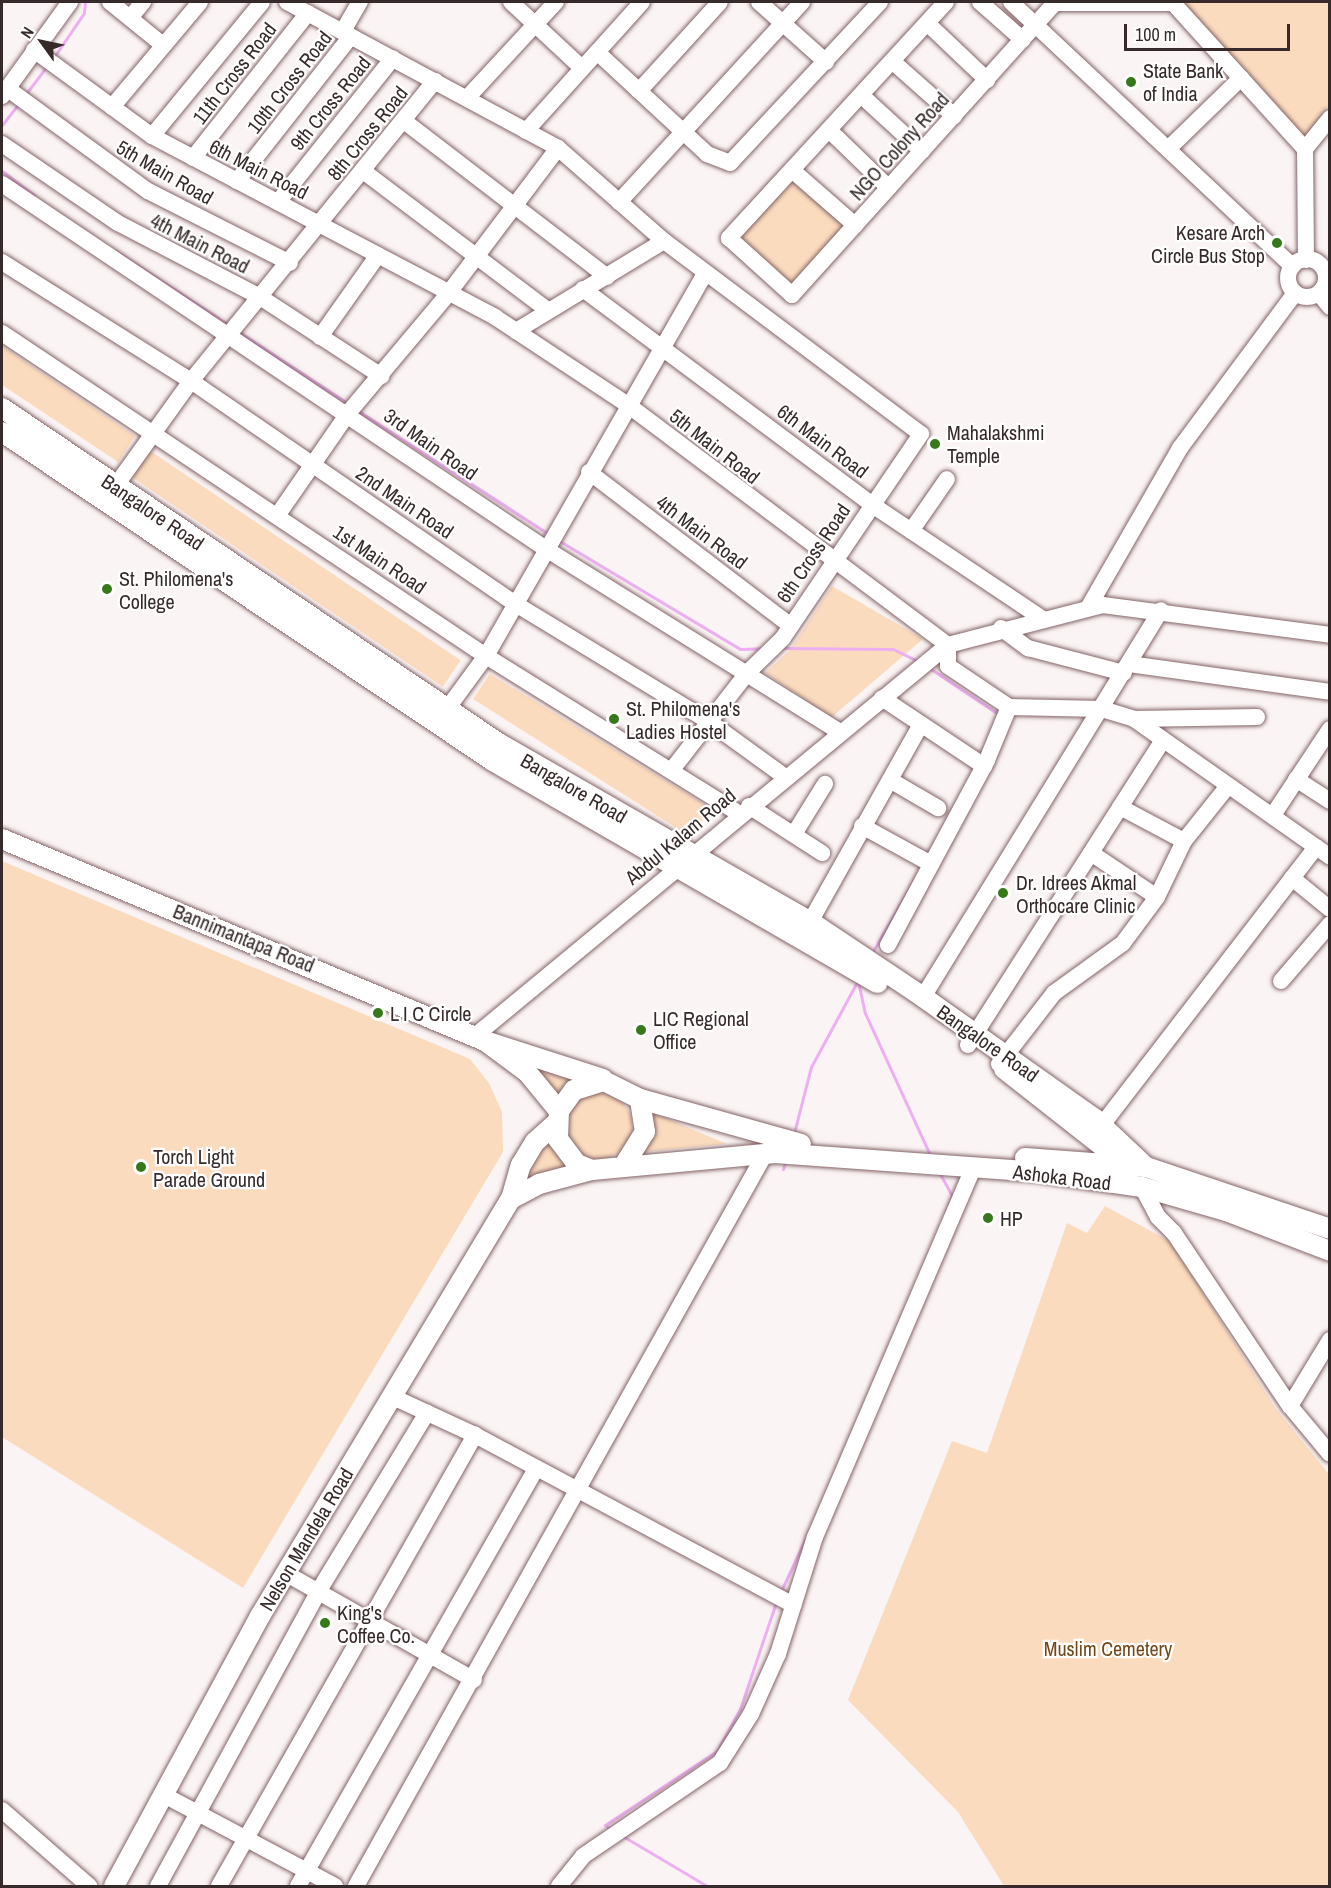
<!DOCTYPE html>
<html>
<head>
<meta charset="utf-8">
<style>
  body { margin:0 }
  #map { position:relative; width:1331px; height:1888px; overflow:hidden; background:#fbf4f4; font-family:"Archivo Narrow",sans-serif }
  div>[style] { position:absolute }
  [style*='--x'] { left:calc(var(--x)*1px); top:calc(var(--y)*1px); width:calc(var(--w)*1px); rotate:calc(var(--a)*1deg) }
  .green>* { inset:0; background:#fbdbbe; transform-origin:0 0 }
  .round { border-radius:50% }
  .stream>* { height:3px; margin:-1.5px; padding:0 1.5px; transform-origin:1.5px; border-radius:1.5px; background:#edaff2 }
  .roads { filter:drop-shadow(0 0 2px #836366) drop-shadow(0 0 2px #836366) }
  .minor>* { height:16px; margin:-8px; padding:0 8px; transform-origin:8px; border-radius:8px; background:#fff }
  .minor>.ring { margin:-8px; padding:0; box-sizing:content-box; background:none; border:16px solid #fff; border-radius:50% }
  .major>* { height:20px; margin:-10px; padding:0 10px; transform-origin:10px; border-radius:10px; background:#fff }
  .dots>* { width:16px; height:16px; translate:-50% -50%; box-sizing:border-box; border:3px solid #fff; border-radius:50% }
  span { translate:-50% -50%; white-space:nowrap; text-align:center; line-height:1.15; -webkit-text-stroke:4.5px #fff; paint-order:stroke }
  .poi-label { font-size:20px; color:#372a2b }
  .left { translate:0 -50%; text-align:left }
  .right { translate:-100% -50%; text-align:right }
  .street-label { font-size:20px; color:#372a2b }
  .park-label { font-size:20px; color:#744818 }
  .frame { position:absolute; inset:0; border:3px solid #372a2b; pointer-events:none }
  .north { position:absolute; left:12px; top:12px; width:60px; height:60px; -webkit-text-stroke:4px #fff; paint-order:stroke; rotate:303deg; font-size:16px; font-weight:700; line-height:24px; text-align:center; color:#372a2b }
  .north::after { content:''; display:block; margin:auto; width:21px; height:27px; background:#372a2b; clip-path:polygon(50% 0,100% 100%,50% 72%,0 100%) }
  .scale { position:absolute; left:1124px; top:24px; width:166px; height:27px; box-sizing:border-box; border:3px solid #372a2b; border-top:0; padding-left:8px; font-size:18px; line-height:21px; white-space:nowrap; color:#372a2b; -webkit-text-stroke:4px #fff; paint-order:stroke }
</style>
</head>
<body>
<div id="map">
  <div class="green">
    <i style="clip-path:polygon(1183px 2px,1329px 2px,1329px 105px,1305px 137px)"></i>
    <i style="left:793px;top:179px;width:71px;height:81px;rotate:42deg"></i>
    <i style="clip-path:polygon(2px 346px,135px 436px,118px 462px,2px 385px)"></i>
    <i style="left:149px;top:450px;width:376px;height:32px;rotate:34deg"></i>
    <i style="clip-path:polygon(832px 586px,923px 639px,832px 717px,765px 673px,790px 650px)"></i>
    <i style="clip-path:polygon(490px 674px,714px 810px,686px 834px,473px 699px)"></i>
    <i style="clip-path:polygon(2px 861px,470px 1059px,489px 1083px,502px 1112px,503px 1152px,243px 1588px,2px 1437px)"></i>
    <i style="clip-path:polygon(534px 1067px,581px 1079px,555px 1098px)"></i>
    <i class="round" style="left:566px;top:1093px;width:66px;height:66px"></i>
    <i style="clip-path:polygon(651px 1112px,727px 1144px,643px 1152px)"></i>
    <i style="clip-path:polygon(550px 1137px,570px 1168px,522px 1183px,537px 1156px)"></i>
    <i style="clip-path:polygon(1105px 1206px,1171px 1242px,1276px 1409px,1329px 1474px,1329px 1886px,1004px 1886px,958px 1812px,848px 1700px,952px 1441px,987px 1453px,1067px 1223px,1087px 1233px)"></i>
  </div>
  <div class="stream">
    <i style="--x:54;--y:57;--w:53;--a:-55.7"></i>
    <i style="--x:84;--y:13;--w:11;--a:-85"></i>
    <i style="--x:25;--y:95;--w:35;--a:-53"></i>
    <i style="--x:2;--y:125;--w:28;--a:-52"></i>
    <i style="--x:2;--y:171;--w:40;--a:37"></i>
    <i style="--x:116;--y:251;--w:135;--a:33.2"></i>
    <i style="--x:239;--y:332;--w:131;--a:33.2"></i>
    <i style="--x:357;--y:410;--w:230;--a:32.9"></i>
    <i style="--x:558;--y:540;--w:212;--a:30.9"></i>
    <i style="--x:740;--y:649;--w:24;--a:-2"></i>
    <i style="--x:780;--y:648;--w:113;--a:0.5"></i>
    <i style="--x:893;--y:649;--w:30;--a:26"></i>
    <i style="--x:928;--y:667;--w:84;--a:33.9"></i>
    <i style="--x:872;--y:953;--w:86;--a:-60.2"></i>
    <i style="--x:858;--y:981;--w:33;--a:78"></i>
    <i style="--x:865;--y:1013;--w:158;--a:65.4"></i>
    <i style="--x:794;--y:1133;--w:68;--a:-75.6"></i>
    <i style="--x:811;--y:1067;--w:99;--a:-61.6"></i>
    <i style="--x:783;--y:1169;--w:9;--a:-72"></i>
    <i style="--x:940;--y:1174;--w:25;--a:61"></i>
    <i style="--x:952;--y:1196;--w:19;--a:111"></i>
    <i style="--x:781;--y:1591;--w:66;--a:-65"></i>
    <i style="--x:610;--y:1829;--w:6;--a:-141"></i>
    <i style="--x:605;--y:1825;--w:134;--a:-33.5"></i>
    <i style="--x:717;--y:1751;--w:48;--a:-61.3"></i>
    <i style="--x:740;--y:1709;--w:113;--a:-71.4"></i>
    <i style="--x:621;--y:1835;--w:100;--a:30.7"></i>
  </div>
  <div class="roads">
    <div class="minor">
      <i style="--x:110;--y:2;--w:68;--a:39.1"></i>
      <i style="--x:287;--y:2;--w:308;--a:28.3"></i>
      <i style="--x:558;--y:148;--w:141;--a:41.3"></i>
      <i style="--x:664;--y:241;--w:321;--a:36.9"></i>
      <i style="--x:921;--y:434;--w:246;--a:124.1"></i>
      <i style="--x:783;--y:638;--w:49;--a:135.8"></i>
      <i style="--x:748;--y:672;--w:125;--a:127.9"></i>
      <i style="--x:511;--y:2;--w:97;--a:42.9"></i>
      <i style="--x:759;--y:2;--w:90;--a:41.8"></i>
      <i style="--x:946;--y:2;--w:321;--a:132.6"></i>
      <i style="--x:729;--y:238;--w:85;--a:42.1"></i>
      <i style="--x:792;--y:295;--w:394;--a:-48"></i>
      <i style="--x:980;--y:2;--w:57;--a:41.5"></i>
      <i style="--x:1011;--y:2;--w:386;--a:43.2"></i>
      <i style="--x:1055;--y:3;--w:118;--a:0"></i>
      <i style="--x:1173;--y:3;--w:197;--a:47.9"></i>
      <i style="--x:130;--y:18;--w:21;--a:-51"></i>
      <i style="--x:927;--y:23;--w:83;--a:43.5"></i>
      <i style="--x:343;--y:31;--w:34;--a:-60"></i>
      <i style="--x:34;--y:50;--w:146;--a:36.1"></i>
      <i style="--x:152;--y:136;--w:388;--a:27.8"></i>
      <i style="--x:495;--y:317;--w:159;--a:33.5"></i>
      <i style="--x:628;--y:405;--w:400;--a:36.9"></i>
      <i style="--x:948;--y:645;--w:21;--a:90"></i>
      <i style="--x:948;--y:666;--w:73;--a:33.9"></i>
      <i style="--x:1009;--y:707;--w:93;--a:1.2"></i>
      <i style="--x:1102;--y:709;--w:34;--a:17"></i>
      <i style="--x:1134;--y:719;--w:240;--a:35.1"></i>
      <i style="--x:597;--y:52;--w:150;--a:42.8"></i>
      <i style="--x:707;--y:154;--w:25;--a:21"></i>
      <i style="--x:730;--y:163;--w:220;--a:-47"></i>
      <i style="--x:892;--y:61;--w:83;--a:41.6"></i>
      <i style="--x:8;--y:89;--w:173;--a:36.1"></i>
      <i style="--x:148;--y:191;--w:159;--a:26.9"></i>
      <i style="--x:639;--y:91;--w:120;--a:-47.7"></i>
      <i style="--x:861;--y:95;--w:83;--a:42.6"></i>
      <i style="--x:2;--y:96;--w:116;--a:-54.1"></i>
      <i style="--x:467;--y:98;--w:131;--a:-47.2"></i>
      <i style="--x:112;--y:107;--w:137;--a:-50"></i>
      <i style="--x:404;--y:121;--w:256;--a:37.5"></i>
      <i style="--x:829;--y:130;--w:83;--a:44"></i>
      <i style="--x:526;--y:131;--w:173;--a:-48"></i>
      <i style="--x:152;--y:136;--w:173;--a:-50.6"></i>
      <i style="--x:2;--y:144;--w:140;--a:34.3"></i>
      <i style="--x:118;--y:223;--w:160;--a:27.5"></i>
      <i style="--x:260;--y:297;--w:145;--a:33.1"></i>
      <i style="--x:1168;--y:149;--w:102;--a:-44.2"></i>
      <i style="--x:193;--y:158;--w:185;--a:-51.6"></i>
      <i style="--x:792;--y:170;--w:84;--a:41.1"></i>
      <i style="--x:363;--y:171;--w:229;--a:37"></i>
      <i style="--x:237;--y:181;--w:184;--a:-51.8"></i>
      <i style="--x:2;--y:184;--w:655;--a:33.86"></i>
      <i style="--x:546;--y:549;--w:346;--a:31.9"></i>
      <i style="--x:278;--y:202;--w:184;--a:-51.4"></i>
      <i style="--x:619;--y:202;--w:271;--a:-47.5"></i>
      <i class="ring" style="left:1288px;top:259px;width:22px;height:22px"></i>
      <i style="--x:1306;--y:260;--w:111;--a:-90.5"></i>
      <i style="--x:1305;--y:149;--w:40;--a:-51"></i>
      <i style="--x:2;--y:262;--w:223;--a:32.2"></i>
      <i style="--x:191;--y:381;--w:392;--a:34.5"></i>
      <i style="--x:514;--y:603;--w:227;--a:31.3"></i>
      <i style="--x:708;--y:721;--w:95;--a:36"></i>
      <i style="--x:583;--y:289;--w:359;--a:36.7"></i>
      <i style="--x:871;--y:504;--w:207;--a:33.8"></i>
      <i style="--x:1319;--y:293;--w:18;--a:52"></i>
      <i style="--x:516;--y:331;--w:173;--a:-31.3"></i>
      <i style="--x:2;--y:333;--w:582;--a:33.72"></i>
      <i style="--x:486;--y:656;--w:299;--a:31.9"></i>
      <i style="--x:320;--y:337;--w:100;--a:-54.7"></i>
      <i style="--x:589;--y:472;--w:253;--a:37.3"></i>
      <i style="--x:109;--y:495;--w:140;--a:-54.3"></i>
      <i style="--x:191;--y:381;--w:387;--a:-50.9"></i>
      <i style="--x:277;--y:516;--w:126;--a:-55.3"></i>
      <i style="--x:349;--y:412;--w:154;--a:-50"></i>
      <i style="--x:448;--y:294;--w:183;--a:-53"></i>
      <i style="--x:911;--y:531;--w:63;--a:-55.3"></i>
      <i style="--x:1088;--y:608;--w:185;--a:-60.1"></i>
      <i style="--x:1180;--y:448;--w:193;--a:-53.4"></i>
      <i style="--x:1001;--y:628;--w:34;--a:37"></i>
      <i style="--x:1028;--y:648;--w:99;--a:14.6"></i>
      <i style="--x:1129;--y:664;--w:203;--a:7.9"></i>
      <i style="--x:882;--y:698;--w:123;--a:33.7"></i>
      <i style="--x:447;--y:709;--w:66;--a:-53.7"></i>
      <i style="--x:486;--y:656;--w:441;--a:-60.2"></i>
      <i style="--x:1134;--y:719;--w:123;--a:-0.9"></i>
      <i style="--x:1296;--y:779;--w:40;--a:32.9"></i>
      <i style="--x:890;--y:780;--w:56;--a:30.3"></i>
      <i style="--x:749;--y:806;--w:87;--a:32.8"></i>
      <i style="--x:1120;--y:807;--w:72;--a:28"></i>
      <i style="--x:1273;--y:815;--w:103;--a:-56.5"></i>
      <i style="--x:862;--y:826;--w:79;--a:28.8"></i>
      <i style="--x:794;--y:834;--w:59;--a:-58.2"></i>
      <i style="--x:1091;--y:853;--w:79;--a:33.7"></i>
      <i style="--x:1292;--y:878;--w:49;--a:39.2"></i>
      <i style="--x:805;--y:931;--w:237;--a:-60.7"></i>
      <i style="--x:888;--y:945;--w:210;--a:-61.8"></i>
      <i style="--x:987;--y:760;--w:57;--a:-67.5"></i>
      <i style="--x:1281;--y:981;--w:75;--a:-49.3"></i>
      <i style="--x:923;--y:997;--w:454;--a:-58.4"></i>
      <i style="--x:475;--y:1036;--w:614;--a:-39.58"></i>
      <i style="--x:948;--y:645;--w:160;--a:-14.5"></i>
      <i style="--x:1103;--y:605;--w:229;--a:7.5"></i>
      <i style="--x:968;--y:1045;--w:362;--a:-57.4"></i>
      <i style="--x:999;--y:1064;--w:90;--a:-52.2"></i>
      <i style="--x:1054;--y:993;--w:85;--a:-35.9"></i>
      <i style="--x:1123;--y:943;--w:57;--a:-53.5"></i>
      <i style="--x:1157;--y:897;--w:62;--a:-64.3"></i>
      <i style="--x:1184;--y:841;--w:70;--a:-51.3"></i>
      <i style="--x:1102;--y:1125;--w:351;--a:-52.4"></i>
      <i style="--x:1142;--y:1187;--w:34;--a:62"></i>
      <i style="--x:1158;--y:1217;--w:23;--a:45"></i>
      <i style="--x:1174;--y:1233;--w:208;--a:56.2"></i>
      <i style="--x:1290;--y:1406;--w:62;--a:50.2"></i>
      <i style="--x:391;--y:1396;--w:93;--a:24.9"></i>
      <i style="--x:475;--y:1435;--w:361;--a:28.1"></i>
      <i style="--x:1290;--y:1406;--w:77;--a:-58.8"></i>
      <i style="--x:285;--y:1573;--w:217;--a:29.5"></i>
      <i style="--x:162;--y:1794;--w:196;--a:28"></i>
      <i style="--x:2;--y:1810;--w:116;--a:41.1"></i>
      <i style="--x:158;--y:1886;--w:335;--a:-61.4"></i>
      <i style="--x:318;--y:1592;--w:210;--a:-58.7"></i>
      <i style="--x:219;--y:1886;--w:519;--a:-60.42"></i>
      <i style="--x:298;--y:1886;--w:481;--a:-60.3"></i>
      <i style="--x:356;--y:1886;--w:839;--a:-60.81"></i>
      <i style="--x:559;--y:1886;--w:38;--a:-51"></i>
      <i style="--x:583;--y:1856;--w:166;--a:-34.2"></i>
      <i style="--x:720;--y:1763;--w:58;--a:-57.7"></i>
      <i style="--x:751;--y:1714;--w:66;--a:-65.8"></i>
      <i style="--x:778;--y:1654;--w:123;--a:-72.5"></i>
      <i style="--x:815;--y:1537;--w:401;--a:-66.8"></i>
    </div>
    <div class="major">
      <i style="--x:2;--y:408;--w:601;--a:34.01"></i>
      <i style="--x:500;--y:744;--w:358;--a:29.8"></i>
      <i style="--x:811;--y:922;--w:135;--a:33.8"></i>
      <i style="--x:923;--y:997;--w:209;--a:35.3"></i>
      <i style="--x:1094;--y:1118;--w:71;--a:43.3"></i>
      <i style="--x:2;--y:432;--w:591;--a:33.82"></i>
      <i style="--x:493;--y:761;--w:444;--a:30"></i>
      <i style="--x:2;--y:839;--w:524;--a:22.7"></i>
      <i style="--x:485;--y:1041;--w:124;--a:17.9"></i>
      <i style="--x:485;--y:1041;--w:52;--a:36.4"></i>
      <i style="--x:527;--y:1072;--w:50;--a:50.6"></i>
      <i style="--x:1004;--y:1069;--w:154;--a:38.1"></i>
      <i style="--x:640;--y:1099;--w:167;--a:15.6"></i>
      <i style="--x:1025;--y:1158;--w:121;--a:4.3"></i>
      <i style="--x:1146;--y:1167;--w:194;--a:18.6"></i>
      <i style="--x:626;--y:1162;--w:36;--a:-58"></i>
      <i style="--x:645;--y:1132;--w:33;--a:-99"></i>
      <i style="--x:640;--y:1099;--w:40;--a:-153.4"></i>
      <i style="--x:604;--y:1081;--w:31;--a:163"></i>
      <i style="--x:574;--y:1090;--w:26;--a:126"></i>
      <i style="--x:559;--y:1111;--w:28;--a:92"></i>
      <i style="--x:558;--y:1139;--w:31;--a:53"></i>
      <i style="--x:577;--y:1164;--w:16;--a:22"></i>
      <i style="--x:592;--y:1170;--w:184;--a:-5.3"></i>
      <i style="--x:775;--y:1153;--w:265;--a:4.1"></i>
      <i style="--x:1039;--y:1172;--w:104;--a:8.3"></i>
      <i style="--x:1142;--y:1187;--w:87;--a:15.9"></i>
      <i style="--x:1226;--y:1211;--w:111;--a:21"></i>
      <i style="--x:511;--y:1199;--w:32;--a:-28"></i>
      <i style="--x:539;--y:1184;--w:55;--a:-14.8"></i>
      <i style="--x:114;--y:1886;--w:307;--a:-61.6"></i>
      <i style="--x:260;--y:1616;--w:487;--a:-59"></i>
      <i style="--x:511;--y:1199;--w:35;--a:-74"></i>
      <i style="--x:521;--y:1165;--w:27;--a:-59"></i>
      <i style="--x:535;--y:1142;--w:28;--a:-42"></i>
    </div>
  </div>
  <div class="dots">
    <i style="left:1131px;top:82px;background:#35791b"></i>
    <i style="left:1277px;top:243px;background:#35791b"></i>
    <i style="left:935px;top:444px;background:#35791b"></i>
    <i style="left:107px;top:589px;background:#35791b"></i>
    <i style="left:614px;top:719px;background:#35791b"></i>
    <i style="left:1003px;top:893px;background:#35791b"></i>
    <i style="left:378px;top:1013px;background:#35791b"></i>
    <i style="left:641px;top:1030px;background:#35791b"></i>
    <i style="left:141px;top:1167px;background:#35791b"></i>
    <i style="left:988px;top:1218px;background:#35791b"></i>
    <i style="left:325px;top:1623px;background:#35791b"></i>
  </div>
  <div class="poi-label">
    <span class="left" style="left:1143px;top:82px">State Bank<br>of India</span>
    <span class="right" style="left:1265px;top:244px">Kesare Arch<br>Circle Bus Stop</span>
    <span class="left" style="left:947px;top:444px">Mahalakshmi<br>Temple</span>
    <span class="left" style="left:119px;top:590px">St. Philomena's<br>College</span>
    <span class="left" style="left:626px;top:720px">St. Philomena's<br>Ladies Hostel</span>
    <span class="left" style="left:1016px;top:894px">Dr. Idrees Akmal<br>Orthocare Clinic</span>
    <span class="left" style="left:390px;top:1013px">L I C Circle</span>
    <span class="left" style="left:653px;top:1030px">LIC Regional<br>Office</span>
    <span class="left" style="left:153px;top:1168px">Torch Light<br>Parade Ground</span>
    <span class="left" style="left:1000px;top:1218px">HP</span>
    <span class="left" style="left:337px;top:1624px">King's<br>Coffee Co.</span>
  </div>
  <div class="street-label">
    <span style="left:234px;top:73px;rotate:-52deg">11th Cross Road</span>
    <span style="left:289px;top:82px;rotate:-52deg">10th Cross Road</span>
    <span style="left:330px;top:103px;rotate:-51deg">9th Cross Road</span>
    <span style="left:367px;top:133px;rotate:-51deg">8th Cross Road</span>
    <span style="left:899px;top:146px;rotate:-48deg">NGO Colony Road</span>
    <span style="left:259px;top:169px;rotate:27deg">6th Main Road</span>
    <span style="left:165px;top:172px;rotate:30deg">5th Main Road</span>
    <span style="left:200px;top:243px;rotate:27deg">4th Main Road</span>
    <span style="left:823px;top:441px;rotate:37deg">6th Main Road</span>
    <span style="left:431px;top:444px;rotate:35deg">3rd Main Road</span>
    <span style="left:715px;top:446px;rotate:38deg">5th Main Road</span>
    <span style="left:405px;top:502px;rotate:34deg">2nd Main Road</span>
    <span style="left:153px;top:512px;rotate:34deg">Bangalore Road</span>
    <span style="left:702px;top:532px;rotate:37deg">4th Main Road</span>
    <span style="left:813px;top:553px;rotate:-56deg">6th Cross Road</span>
    <span style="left:380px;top:559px;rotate:34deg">1st Main Road</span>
    <span style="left:574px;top:788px;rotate:30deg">Bangalore Road</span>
    <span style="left:680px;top:836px;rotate:-40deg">Abdul Kalam Road</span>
    <span style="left:244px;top:938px;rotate:22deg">Bannimantapa Road</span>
    <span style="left:988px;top:1043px;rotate:35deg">Bangalore Road</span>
    <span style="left:1062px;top:1177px;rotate:7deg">Ashoka Road</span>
    <span style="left:306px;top:1539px;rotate:-59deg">Nelson Mandela Road</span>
  </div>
  <div class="park-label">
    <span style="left:1108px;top:1648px">Muslim Cemetery</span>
  </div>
  <div class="frame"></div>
  <div class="north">N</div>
  <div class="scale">100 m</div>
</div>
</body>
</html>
